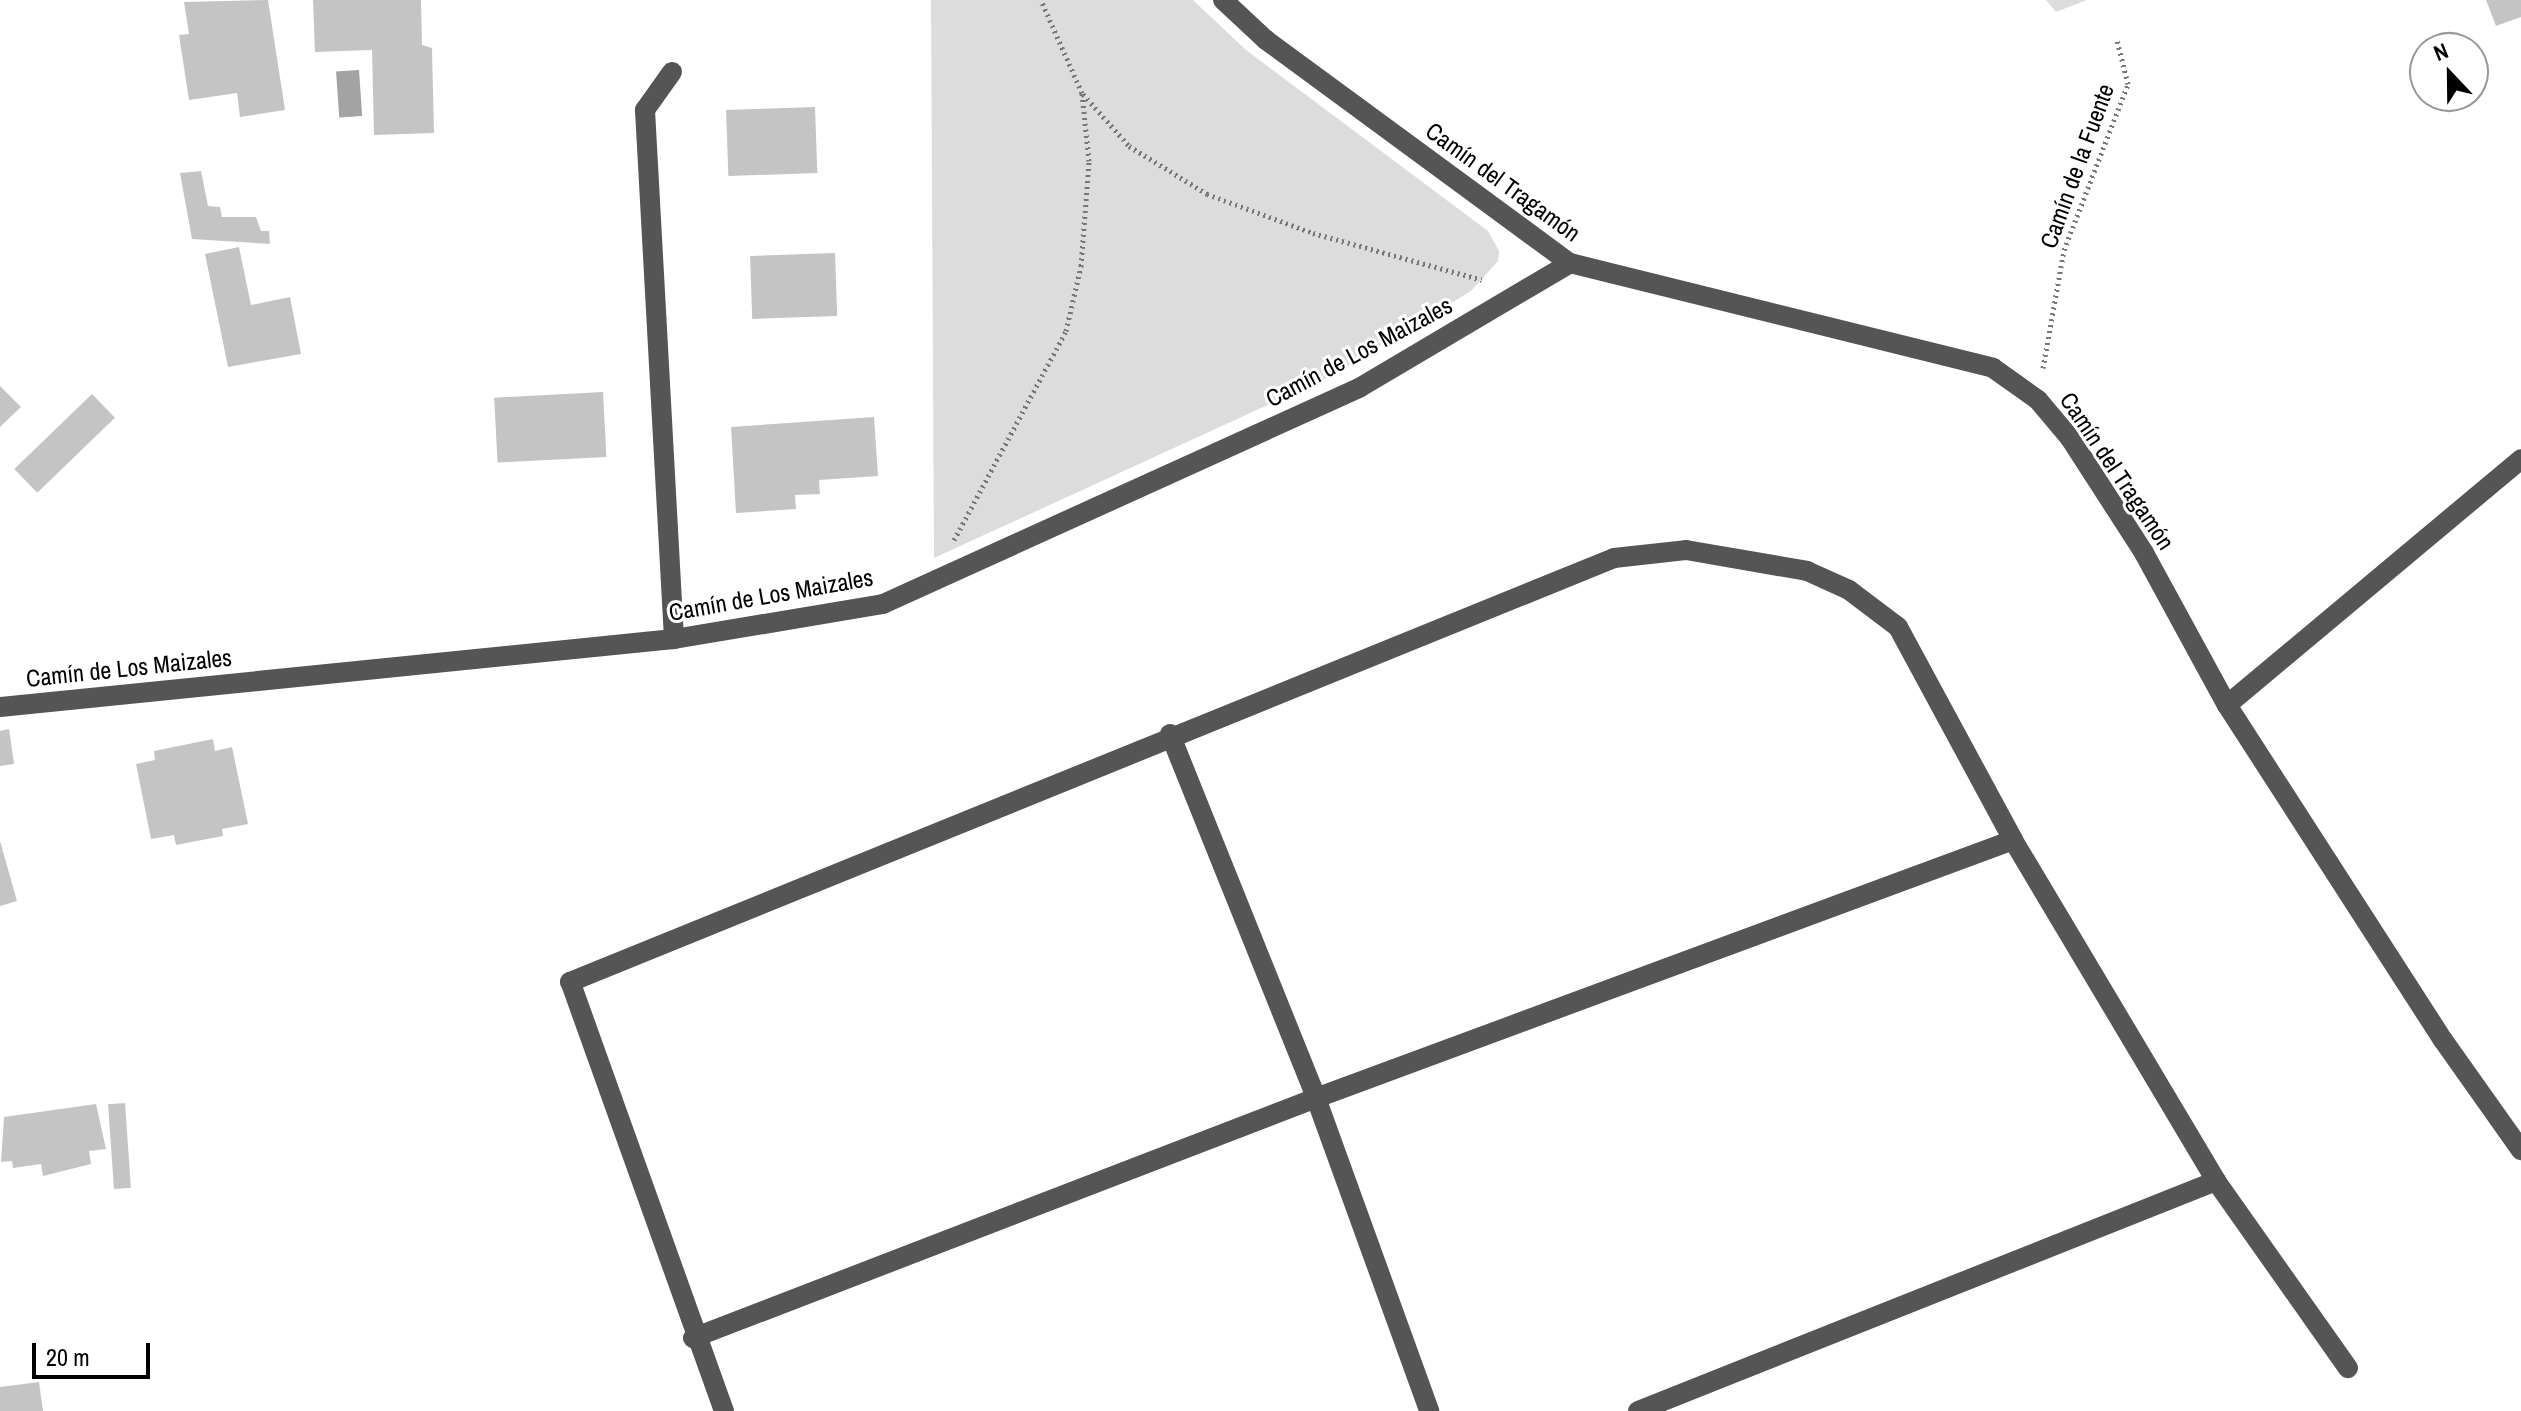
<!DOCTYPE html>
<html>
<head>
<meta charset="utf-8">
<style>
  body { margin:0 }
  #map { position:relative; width:2521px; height:1411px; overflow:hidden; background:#fff; font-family:"Archivo Narrow",sans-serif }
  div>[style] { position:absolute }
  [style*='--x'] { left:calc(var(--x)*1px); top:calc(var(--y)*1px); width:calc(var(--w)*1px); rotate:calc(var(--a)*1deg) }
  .green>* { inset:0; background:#dcdcdc }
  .water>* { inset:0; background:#a3a3a3; transform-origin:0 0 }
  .building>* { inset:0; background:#c4c4c4; transform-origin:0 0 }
  .path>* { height:5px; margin-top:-2.5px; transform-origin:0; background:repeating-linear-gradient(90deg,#777 0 2px,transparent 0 6px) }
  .minor>* { height:20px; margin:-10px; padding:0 10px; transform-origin:10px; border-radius:10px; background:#555 }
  span { translate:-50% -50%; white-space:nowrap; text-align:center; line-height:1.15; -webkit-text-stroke:6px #fff; paint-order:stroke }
  .street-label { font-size:24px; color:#000 }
  .north { position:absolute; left:2409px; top:32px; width:80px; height:80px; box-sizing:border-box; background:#fff; border:2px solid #999; border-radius:50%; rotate:338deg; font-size:22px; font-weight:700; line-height:32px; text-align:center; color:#000 }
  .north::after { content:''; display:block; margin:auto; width:28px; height:36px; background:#000; clip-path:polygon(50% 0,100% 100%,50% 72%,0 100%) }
  .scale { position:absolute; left:32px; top:1343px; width:118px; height:36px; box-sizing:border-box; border:4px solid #000; border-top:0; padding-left:10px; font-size:24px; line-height:28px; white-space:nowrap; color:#000; -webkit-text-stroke:6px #fff; paint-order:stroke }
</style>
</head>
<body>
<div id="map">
  <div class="green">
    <i style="clip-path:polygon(931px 0,1193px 0,1246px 50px,1488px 231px,1499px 251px,1498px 261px,1471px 291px,1331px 376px,934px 558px)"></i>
    <i style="clip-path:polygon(2046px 0,2087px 0,2056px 12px)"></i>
  </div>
  <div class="water">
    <i style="left:359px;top:70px;width:46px;height:23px;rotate:86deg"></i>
  </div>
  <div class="building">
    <i style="clip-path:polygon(268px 0,285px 110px,240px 117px,237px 93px,189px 100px,179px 35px,189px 34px,184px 2px)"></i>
    <i style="clip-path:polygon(313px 0,421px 0,422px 45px,432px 48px,434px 133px,374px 135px,372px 50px,315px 52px)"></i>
    <i style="clip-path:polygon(2486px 0,2521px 0,2521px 17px,2496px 26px)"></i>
    <i style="left:815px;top:107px;width:66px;height:89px;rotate:88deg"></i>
    <i style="clip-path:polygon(201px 171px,208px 206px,220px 207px,222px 217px,256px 217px,261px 231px,269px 231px,270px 244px,192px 239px,180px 173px)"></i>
    <i style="clip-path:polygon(239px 247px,251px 305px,290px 297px,301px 354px,228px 367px,205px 254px)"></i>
    <i style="left:835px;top:253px;width:63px;height:85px;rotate:88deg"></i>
    <i style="clip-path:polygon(0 386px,21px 407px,0 427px)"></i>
    <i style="left:603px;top:392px;width:65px;height:109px;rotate:87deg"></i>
    <i style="left:92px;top:394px;width:33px;height:108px;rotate:46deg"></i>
    <i style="clip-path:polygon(874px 417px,878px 476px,819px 480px,820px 494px,795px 495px,796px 509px,736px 513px,731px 427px)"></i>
    <i style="clip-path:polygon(9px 729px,14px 764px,0 766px,0 731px)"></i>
    <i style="clip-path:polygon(213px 739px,215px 751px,232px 747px,248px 824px,222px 829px,223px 836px,176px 845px,174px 835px,151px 839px,136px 764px,155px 760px,154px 751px)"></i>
    <i style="clip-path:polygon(0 841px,17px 901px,0 906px)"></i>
    <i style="left:125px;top:1103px;width:85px;height:17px;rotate:86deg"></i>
    <i style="clip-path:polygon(96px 1104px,106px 1149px,89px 1151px,91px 1164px,43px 1176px,41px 1164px,13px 1168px,12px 1161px,1px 1162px,4px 1117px)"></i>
    <i style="clip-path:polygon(39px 1382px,43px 1411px,0 1411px,0 1387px)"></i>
  </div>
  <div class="path">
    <i style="--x:1083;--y:94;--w:69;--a:48.5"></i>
    <i style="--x:1129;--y:146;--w:92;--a:31.6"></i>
    <i style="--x:1207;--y:194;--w:113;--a:20.2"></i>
    <i style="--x:1313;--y:233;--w:175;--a:15.5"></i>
    <i style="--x:2043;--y:368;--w:120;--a:-79.9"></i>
    <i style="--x:2064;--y:250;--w:178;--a:-68.9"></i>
    <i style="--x:2128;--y:84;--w:45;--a:-104"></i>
    <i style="--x:954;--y:540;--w:237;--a:-61.8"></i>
    <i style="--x:1066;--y:331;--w:67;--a:-77"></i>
    <i style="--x:1081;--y:266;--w:105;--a:-85.6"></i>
    <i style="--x:1089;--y:161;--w:68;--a:-95.9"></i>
    <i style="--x:1082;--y:93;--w:102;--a:-113.8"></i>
  </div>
  <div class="minor">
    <i style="--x:1223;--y:0;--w:59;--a:42.9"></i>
    <i style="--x:1266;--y:40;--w:377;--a:36.3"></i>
    <i style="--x:1570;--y:263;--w:436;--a:13.9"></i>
    <i style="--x:1993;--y:368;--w:55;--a:35.4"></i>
    <i style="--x:2038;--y:400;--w:50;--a:49.9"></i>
    <i style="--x:2070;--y:438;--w:137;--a:57.2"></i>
    <i style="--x:2144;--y:553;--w:173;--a:61.4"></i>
    <i style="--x:2227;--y:705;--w:399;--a:57.2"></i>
    <i style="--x:2443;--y:1040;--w:135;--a:54.7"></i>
    <i style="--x:672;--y:72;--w:47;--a:125.4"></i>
    <i style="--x:645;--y:110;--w:530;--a:86.86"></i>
    <i style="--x:2227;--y:705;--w:383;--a:-39.9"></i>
    <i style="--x:0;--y:707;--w:677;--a:-5.76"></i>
    <i style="--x:674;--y:639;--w:212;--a:-9.5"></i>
    <i style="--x:883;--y:604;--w:523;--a:-24.41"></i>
    <i style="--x:1359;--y:388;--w:245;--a:-30.6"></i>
    <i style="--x:1170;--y:734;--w:392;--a:68.1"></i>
    <i style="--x:1316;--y:1098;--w:333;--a:70.1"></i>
    <i style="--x:2216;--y:1181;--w:229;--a:54.8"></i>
    <i style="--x:693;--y:1338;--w:668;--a:-21.07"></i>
    <i style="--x:1316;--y:1098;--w:743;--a:-20.31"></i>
    <i style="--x:724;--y:1411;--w:456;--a:-109.7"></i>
    <i style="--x:570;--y:982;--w:1127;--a:-22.1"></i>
    <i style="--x:1614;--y:558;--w:72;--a:-6.3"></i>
    <i style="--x:1686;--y:550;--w:123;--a:9.8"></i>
    <i style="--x:1807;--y:571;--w:46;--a:24.3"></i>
    <i style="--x:1849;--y:590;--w:61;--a:37.1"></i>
    <i style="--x:1898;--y:627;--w:242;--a:61.6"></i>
    <i style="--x:2013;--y:840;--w:397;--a:59.2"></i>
    <i style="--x:2216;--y:1181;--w:622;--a:158.3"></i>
  </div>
  <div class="street-label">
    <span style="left:2077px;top:166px;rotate:-70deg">Camín de la Fuente</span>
    <span style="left:1503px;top:182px;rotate:36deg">Camín del Tragamón</span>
    <span style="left:1359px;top:352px;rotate:-28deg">Camín de Los Maizales</span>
    <span style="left:2117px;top:471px;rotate:56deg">Camín del Tragamón</span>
    <span style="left:771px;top:595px;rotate:-10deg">Camín de Los Maizales</span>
    <span style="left:129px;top:668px;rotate:-6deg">Camín de Los Maizales</span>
  </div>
  <div class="north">N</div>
  <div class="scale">20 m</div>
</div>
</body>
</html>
